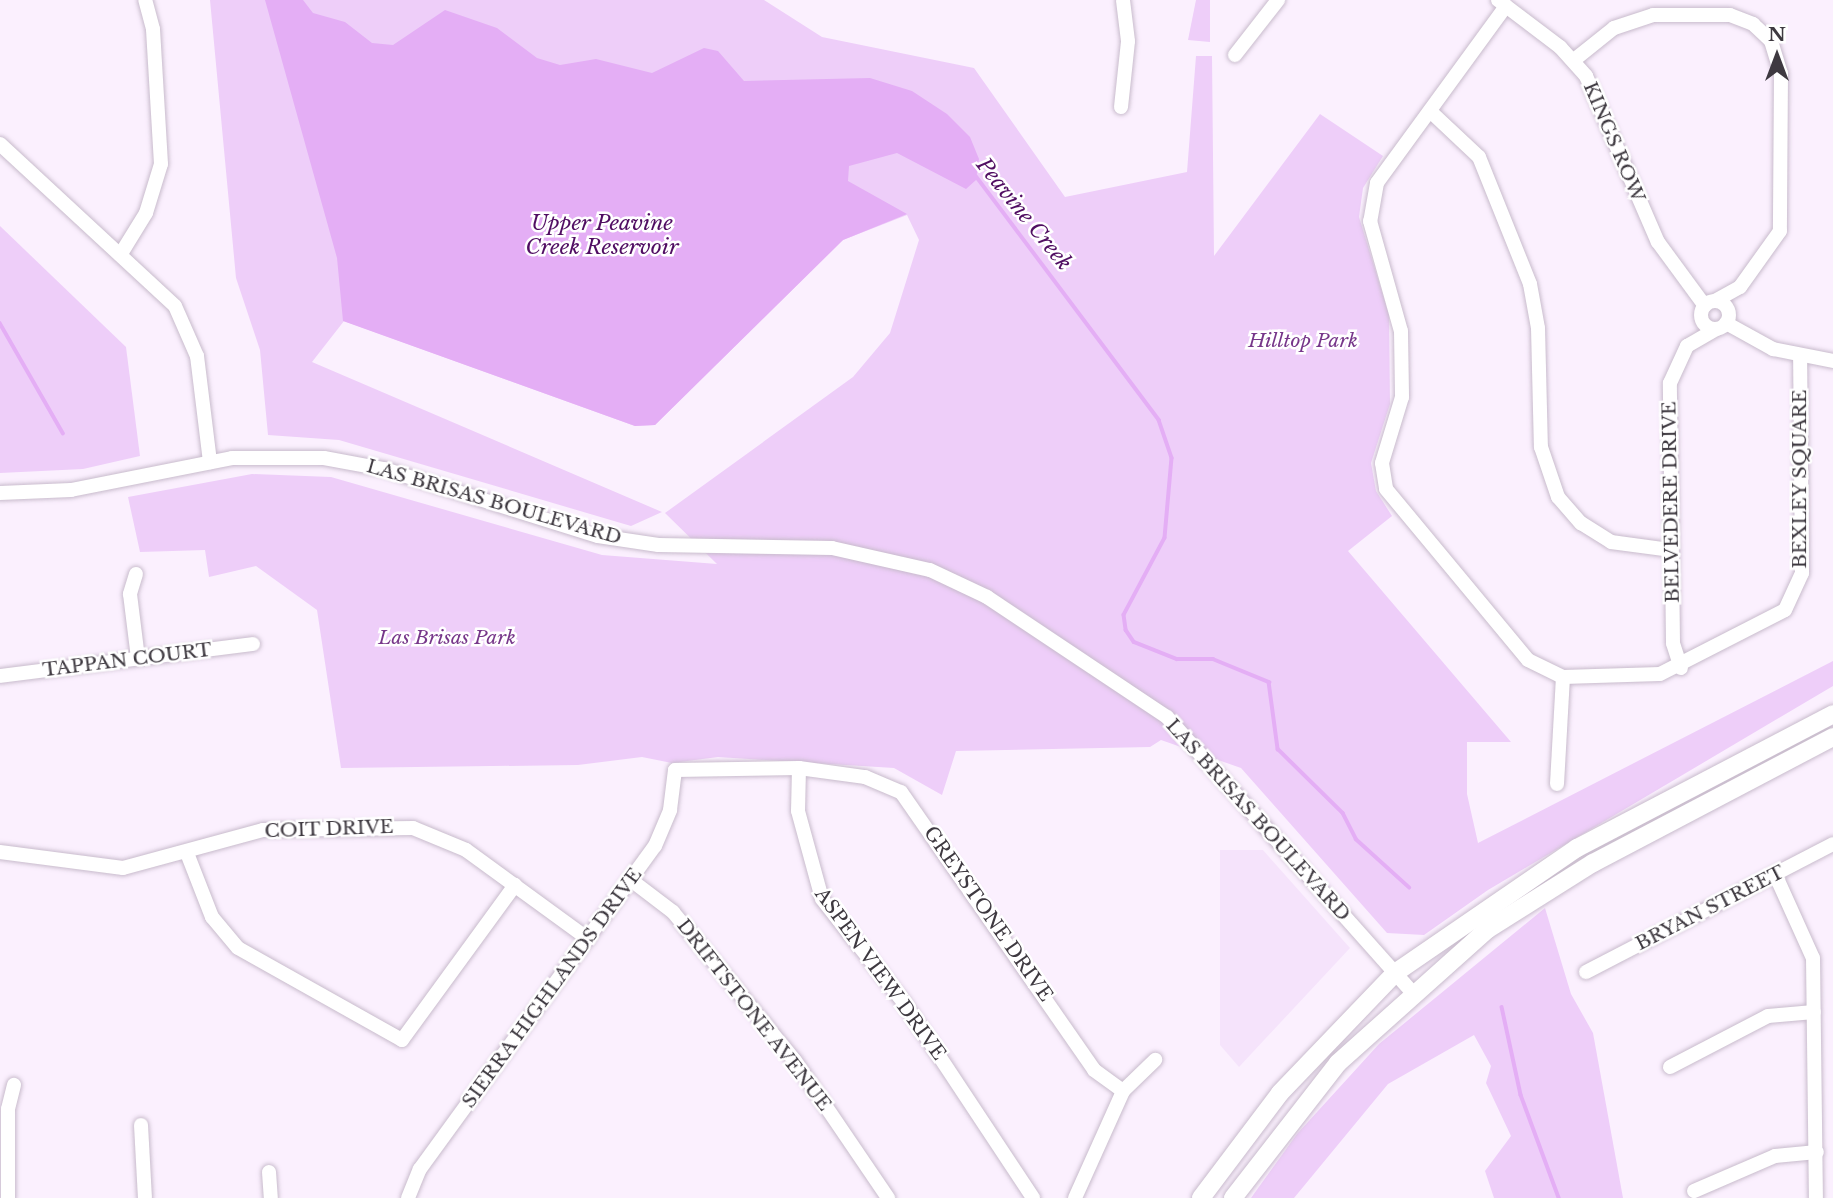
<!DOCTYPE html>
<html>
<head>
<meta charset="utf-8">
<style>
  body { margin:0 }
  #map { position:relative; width:1833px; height:1198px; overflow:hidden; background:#fbf0fe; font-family:"Libre Baskerville",serif }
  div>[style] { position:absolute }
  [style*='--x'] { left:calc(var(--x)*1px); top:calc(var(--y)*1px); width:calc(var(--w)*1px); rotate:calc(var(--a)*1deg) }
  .built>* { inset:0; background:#f5e3fb }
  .green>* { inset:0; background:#eecef9 }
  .water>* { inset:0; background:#e4aef5 }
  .stream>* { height:3.5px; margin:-1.75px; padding:0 1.75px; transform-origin:1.75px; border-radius:1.75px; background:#e4aef5 }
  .roads { filter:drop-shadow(0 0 2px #c8bbcc) drop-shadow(0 0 2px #c8bbcc) }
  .minor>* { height:14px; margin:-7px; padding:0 7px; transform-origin:7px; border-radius:7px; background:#fff }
  .minor>.ring { margin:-7px; padding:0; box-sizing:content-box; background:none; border:14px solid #fff; border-radius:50% }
  .major>* { height:18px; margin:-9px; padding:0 9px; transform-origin:9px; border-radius:9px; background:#fff }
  span { translate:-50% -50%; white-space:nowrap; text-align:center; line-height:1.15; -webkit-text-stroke:5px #fff; paint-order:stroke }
  .street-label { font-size:19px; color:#3e3940 }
  .park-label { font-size:19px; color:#77378a; font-style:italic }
  .water-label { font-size:21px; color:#500d62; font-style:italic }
  .north { position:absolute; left:1742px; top:21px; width:70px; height:70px; -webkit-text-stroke:5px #fff; paint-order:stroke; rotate:0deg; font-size:19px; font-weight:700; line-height:28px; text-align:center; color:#3e3940 }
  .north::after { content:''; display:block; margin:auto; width:24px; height:32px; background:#3e3940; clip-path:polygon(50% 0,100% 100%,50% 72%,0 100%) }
</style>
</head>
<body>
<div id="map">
  <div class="built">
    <i style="clip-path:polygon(1220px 850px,1263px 850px,1350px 948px,1239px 1067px,1220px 1045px)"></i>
  </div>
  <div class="green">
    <i style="clip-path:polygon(210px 0,764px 0,822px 37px,974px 68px,1065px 197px,1187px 172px,1196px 56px,1212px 56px,1214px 256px,1320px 114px,1383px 156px,1363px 188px,1359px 217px,1389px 315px,1390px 404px,1371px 463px,1376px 491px,1392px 516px,1348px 551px,1511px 742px,1467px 742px,1467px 794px,1478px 843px,1833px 661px,1833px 686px,1488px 890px,1424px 935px,1387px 933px,1241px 768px,1161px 740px,1150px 747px,956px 751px,942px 795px,894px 768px,718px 757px,672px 763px,642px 757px,578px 765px,341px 768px,317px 610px,256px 566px,209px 577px,205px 550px,140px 552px,128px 497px,252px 474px,331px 477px,602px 555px,717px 564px,665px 513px,853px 377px,890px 333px,919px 240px,907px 215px,843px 240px,655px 425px,635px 426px,344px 321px,312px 362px,662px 512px,631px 526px,339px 440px,268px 435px,260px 350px,236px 278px)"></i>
    <i style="clip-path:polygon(1196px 0,1210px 0,1210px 42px,1188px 40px)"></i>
    <i style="clip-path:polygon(0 226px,126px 347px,140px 456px,83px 469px,0 473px)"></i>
    <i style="clip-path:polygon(1545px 908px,1571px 994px,1593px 1033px,1623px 1198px,1494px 1198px,1485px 1171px,1511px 1136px,1486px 1083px,1491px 1066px,1474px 1035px,1388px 1084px,1294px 1198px,1251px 1198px,1297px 1134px,1379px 1044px)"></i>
  </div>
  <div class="water">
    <i style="clip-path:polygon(265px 0,303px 0,313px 13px,345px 22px,372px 43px,393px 45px,445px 10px,497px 28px,537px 58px,560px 65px,596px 59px,652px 73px,704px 48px,718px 51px,744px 81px,870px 78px,912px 91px,947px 114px,970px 137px,979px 159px,976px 180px,966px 189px,897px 153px,849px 166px,848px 181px,907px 214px,843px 240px,655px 425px,635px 426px,343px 321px,337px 258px)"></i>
  </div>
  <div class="stream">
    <i style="--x:976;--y:176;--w:305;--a:53.1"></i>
    <i style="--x:1159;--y:420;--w:40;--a:71.1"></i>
    <i style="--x:1172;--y:458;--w:80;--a:95"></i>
    <i style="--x:1165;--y:538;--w:87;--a:118"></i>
    <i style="--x:1124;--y:615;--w:15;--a:82"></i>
    <i style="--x:1126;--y:630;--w:14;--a:56"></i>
    <i style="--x:1134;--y:642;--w:46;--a:21.6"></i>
    <i style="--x:1177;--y:659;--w:36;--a:0"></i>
    <i style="--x:1213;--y:659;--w:61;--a:22.3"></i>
    <i style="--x:1269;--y:682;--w:68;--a:82.3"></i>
    <i style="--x:1278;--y:749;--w:91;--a:44.6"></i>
    <i style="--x:1343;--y:813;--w:29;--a:63"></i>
    <i style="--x:1356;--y:839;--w:72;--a:42.2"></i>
    <i style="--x:0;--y:323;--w:127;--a:60.2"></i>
    <i style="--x:1502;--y:1007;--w:90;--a:77.8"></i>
    <i style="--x:1521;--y:1095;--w:110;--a:69.7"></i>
  </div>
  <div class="roads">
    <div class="minor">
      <i style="--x:1498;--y:0;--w:78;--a:37.2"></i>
      <i style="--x:1560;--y:47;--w:39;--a:48"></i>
      <i style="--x:1586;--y:76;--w:181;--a:66.6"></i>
      <i style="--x:1658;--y:242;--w:79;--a:53.7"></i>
      <i style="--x:1506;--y:6;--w:219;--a:126.1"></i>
      <i style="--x:1377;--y:183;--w:39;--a:100"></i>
      <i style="--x:1370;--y:221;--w:114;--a:74.3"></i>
      <i style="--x:1401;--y:331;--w:66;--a:89.1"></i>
      <i style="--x:1402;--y:397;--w:69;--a:106.9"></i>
      <i style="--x:1382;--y:463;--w:26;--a:81"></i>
      <i style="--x:1386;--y:489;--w:222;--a:50.3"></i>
      <i style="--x:1528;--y:660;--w:39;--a:26"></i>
      <i style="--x:1563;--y:677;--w:97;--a:-1.8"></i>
      <i style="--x:1660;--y:674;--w:140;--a:-27.1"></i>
      <i style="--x:1785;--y:610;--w:41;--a:-65.3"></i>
      <i style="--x:1802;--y:573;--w:216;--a:-90.5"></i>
      <i style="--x:1235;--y:55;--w:70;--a:-52"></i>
      <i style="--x:1574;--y:60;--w:51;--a:-38.7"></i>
      <i style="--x:1614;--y:28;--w:41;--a:-18.4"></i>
      <i style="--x:1653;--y:15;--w:77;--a:0"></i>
      <i style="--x:1730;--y:15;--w:25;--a:21"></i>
      <i style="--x:1753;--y:24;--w:25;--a:43"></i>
      <i style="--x:1771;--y:41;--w:34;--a:73"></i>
      <i style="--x:1781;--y:73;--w:158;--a:90.4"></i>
      <i style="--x:1780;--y:231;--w:69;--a:125.5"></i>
      <i style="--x:1740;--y:287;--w:29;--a:151"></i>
      <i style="--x:1121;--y:107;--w:66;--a:-83.9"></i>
      <i style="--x:1128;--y:41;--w:41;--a:-97"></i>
      <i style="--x:1430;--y:111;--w:67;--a:43.2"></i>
      <i style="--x:1479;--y:157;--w:137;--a:68.1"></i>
      <i style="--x:1530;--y:284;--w:45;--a:79.7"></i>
      <i style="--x:1538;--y:328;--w:119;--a:88.6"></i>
      <i style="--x:1541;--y:447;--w:53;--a:71.2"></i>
      <i style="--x:1558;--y:497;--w:35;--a:49"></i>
      <i style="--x:1581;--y:523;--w:36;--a:32"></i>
      <i style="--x:1611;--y:542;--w:61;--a:7.6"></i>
      <i style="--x:0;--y:144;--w:238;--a:42.8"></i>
      <i style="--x:175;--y:306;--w:55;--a:66.3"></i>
      <i style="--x:197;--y:356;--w:107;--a:83"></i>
      <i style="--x:122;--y:252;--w:46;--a:-58.4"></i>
      <i style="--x:146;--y:213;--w:51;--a:-73"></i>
      <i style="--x:161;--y:164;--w:135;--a:-93.4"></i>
      <i style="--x:153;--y:29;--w:30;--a:-105"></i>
      <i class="ring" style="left:1701px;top:301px;width:14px;height:14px"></i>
      <i style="--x:1726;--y:323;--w:54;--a:29"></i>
      <i style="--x:1773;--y:349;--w:61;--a:11.3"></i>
      <i style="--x:0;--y:493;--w:71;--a:-2.4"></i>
      <i style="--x:71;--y:490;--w:164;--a:-11.2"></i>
      <i style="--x:232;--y:458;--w:92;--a:0"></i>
      <i style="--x:324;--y:458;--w:61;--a:10.4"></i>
      <i style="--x:384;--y:469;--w:224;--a:17.4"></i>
      <i style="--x:598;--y:536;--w:61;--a:8.5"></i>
      <i style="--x:658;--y:545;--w:174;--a:1"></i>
      <i style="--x:832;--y:548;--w:100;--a:12.7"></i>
      <i style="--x:930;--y:570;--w:63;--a:25.3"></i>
      <i style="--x:987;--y:597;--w:216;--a:33.7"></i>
      <i style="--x:1167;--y:717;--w:368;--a:48.3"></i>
      <i style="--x:136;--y:574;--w:21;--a:107"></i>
      <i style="--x:130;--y:594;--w:64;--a:82.9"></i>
      <i style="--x:1681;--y:668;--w:26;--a:-108"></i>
      <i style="--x:1673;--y:643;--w:260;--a:-90.7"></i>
      <i style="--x:1670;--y:383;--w:41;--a:-65.3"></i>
      <i style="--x:1687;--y:346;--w:34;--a:-30"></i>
      <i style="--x:0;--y:676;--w:255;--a:-7.2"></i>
      <i style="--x:799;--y:768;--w:43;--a:91.3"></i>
      <i style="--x:798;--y:811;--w:91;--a:74.7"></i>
      <i style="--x:822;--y:899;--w:132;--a:51.7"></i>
      <i style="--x:904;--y:1003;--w:234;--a:56.5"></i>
      <i style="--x:1557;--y:784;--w:107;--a:-86.8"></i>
      <i style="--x:0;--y:852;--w:124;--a:7.4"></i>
      <i style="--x:123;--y:868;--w:145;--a:-15.2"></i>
      <i style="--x:263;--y:830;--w:150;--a:-0.8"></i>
      <i style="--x:413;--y:828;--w:57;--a:22.5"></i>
      <i style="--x:466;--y:850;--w:151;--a:36.1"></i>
      <i style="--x:187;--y:853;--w:69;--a:68.7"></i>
      <i style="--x:212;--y:917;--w:40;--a:50"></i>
      <i style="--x:238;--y:948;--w:188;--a:29.3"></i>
      <i style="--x:402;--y:1040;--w:192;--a:-53.9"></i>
      <i style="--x:1775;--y:874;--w:92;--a:65.7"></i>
      <i style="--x:1813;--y:958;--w:240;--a:89.3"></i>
      <i style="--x:631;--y:880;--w:53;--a:37.3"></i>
      <i style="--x:673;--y:912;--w:193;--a:50.7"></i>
      <i style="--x:795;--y:1061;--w:166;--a:55.8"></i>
      <i style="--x:1586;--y:972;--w:278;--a:-27.4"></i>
      <i style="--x:1670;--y:1067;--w:110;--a:-27.5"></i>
      <i style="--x:1768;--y:1016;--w:46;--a:-5"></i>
      <i style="--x:141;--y:1125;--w:73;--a:86.9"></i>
      <i style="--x:269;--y:1172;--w:26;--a:86"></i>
      <i style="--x:1694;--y:1191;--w:88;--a:-23.4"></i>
      <i style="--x:1775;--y:1156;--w:42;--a:-5.4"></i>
      <i style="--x:8;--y:1198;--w:89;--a:-90"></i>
      <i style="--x:8;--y:1109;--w:25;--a:-76"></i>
      <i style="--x:408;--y:1198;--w:31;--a:-68"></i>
      <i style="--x:420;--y:1169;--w:399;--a:-54"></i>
      <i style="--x:655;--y:846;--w:39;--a:-67"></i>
      <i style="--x:670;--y:810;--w:40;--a:-82.9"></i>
      <i style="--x:675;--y:770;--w:124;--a:-0.9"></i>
      <i style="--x:799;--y:768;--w:67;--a:7.8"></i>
      <i style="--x:865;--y:777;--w:39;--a:23"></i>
      <i style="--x:901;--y:792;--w:338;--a:55.2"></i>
      <i style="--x:1094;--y:1070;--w:36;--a:36"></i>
      <i style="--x:1075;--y:1198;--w:117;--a:-65.8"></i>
      <i style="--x:1123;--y:1091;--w:45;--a:-44.1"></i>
    </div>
    <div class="major">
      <i style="--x:1201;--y:1198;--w:131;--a:-53"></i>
      <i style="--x:1280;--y:1093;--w:166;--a:-46.2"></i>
      <i style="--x:1395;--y:973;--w:221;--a:-34.5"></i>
      <i style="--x:1577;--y:848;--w:289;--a:-27.6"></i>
      <i style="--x:1233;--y:1198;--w:171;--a:-52.1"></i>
      <i style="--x:1338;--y:1063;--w:201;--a:-41.8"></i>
      <i style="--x:1488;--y:929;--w:124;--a:-32.2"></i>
      <i style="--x:1593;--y:863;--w:271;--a:-27.7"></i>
    </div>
  </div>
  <div class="street-label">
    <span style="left:1614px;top:142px;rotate:67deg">KINGS ROW</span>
    <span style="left:1800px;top:479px;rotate:-90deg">BEXLEY SQUARE</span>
    <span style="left:494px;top:502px;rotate:16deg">LAS BRISAS BOULEVARD</span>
    <span style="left:1671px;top:502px;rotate:-91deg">BELVEDERE DRIVE</span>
    <span style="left:127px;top:660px;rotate:-7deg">TAPPAN COURT</span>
    <span style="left:1258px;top:820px;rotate:48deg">LAS BRISAS BOULEVARD</span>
    <span style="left:329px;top:829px;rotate:-2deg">COIT DRIVE</span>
    <span style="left:1710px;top:908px;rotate:-27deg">BRYAN STREET</span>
    <span style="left:988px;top:914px;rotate:55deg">GREYSTONE DRIVE</span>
    <span style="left:880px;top:974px;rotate:54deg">ASPEN VIEW DRIVE</span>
    <span style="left:552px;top:988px;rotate:-54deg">SIERRA HIGHLANDS DRIVE</span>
    <span style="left:754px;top:1015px;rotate:52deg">DRIFTSTONE AVENUE</span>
  </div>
  <div class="park-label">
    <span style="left:1303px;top:341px">Hilltop Park</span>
    <span style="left:447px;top:638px">Las Brisas Park</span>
  </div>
  <div class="water-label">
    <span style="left:1024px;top:214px;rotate:51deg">Peavine Creek</span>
    <span style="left:602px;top:235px">Upper Peavine<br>Creek Reservoir</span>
  </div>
  <div class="north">N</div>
</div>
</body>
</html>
